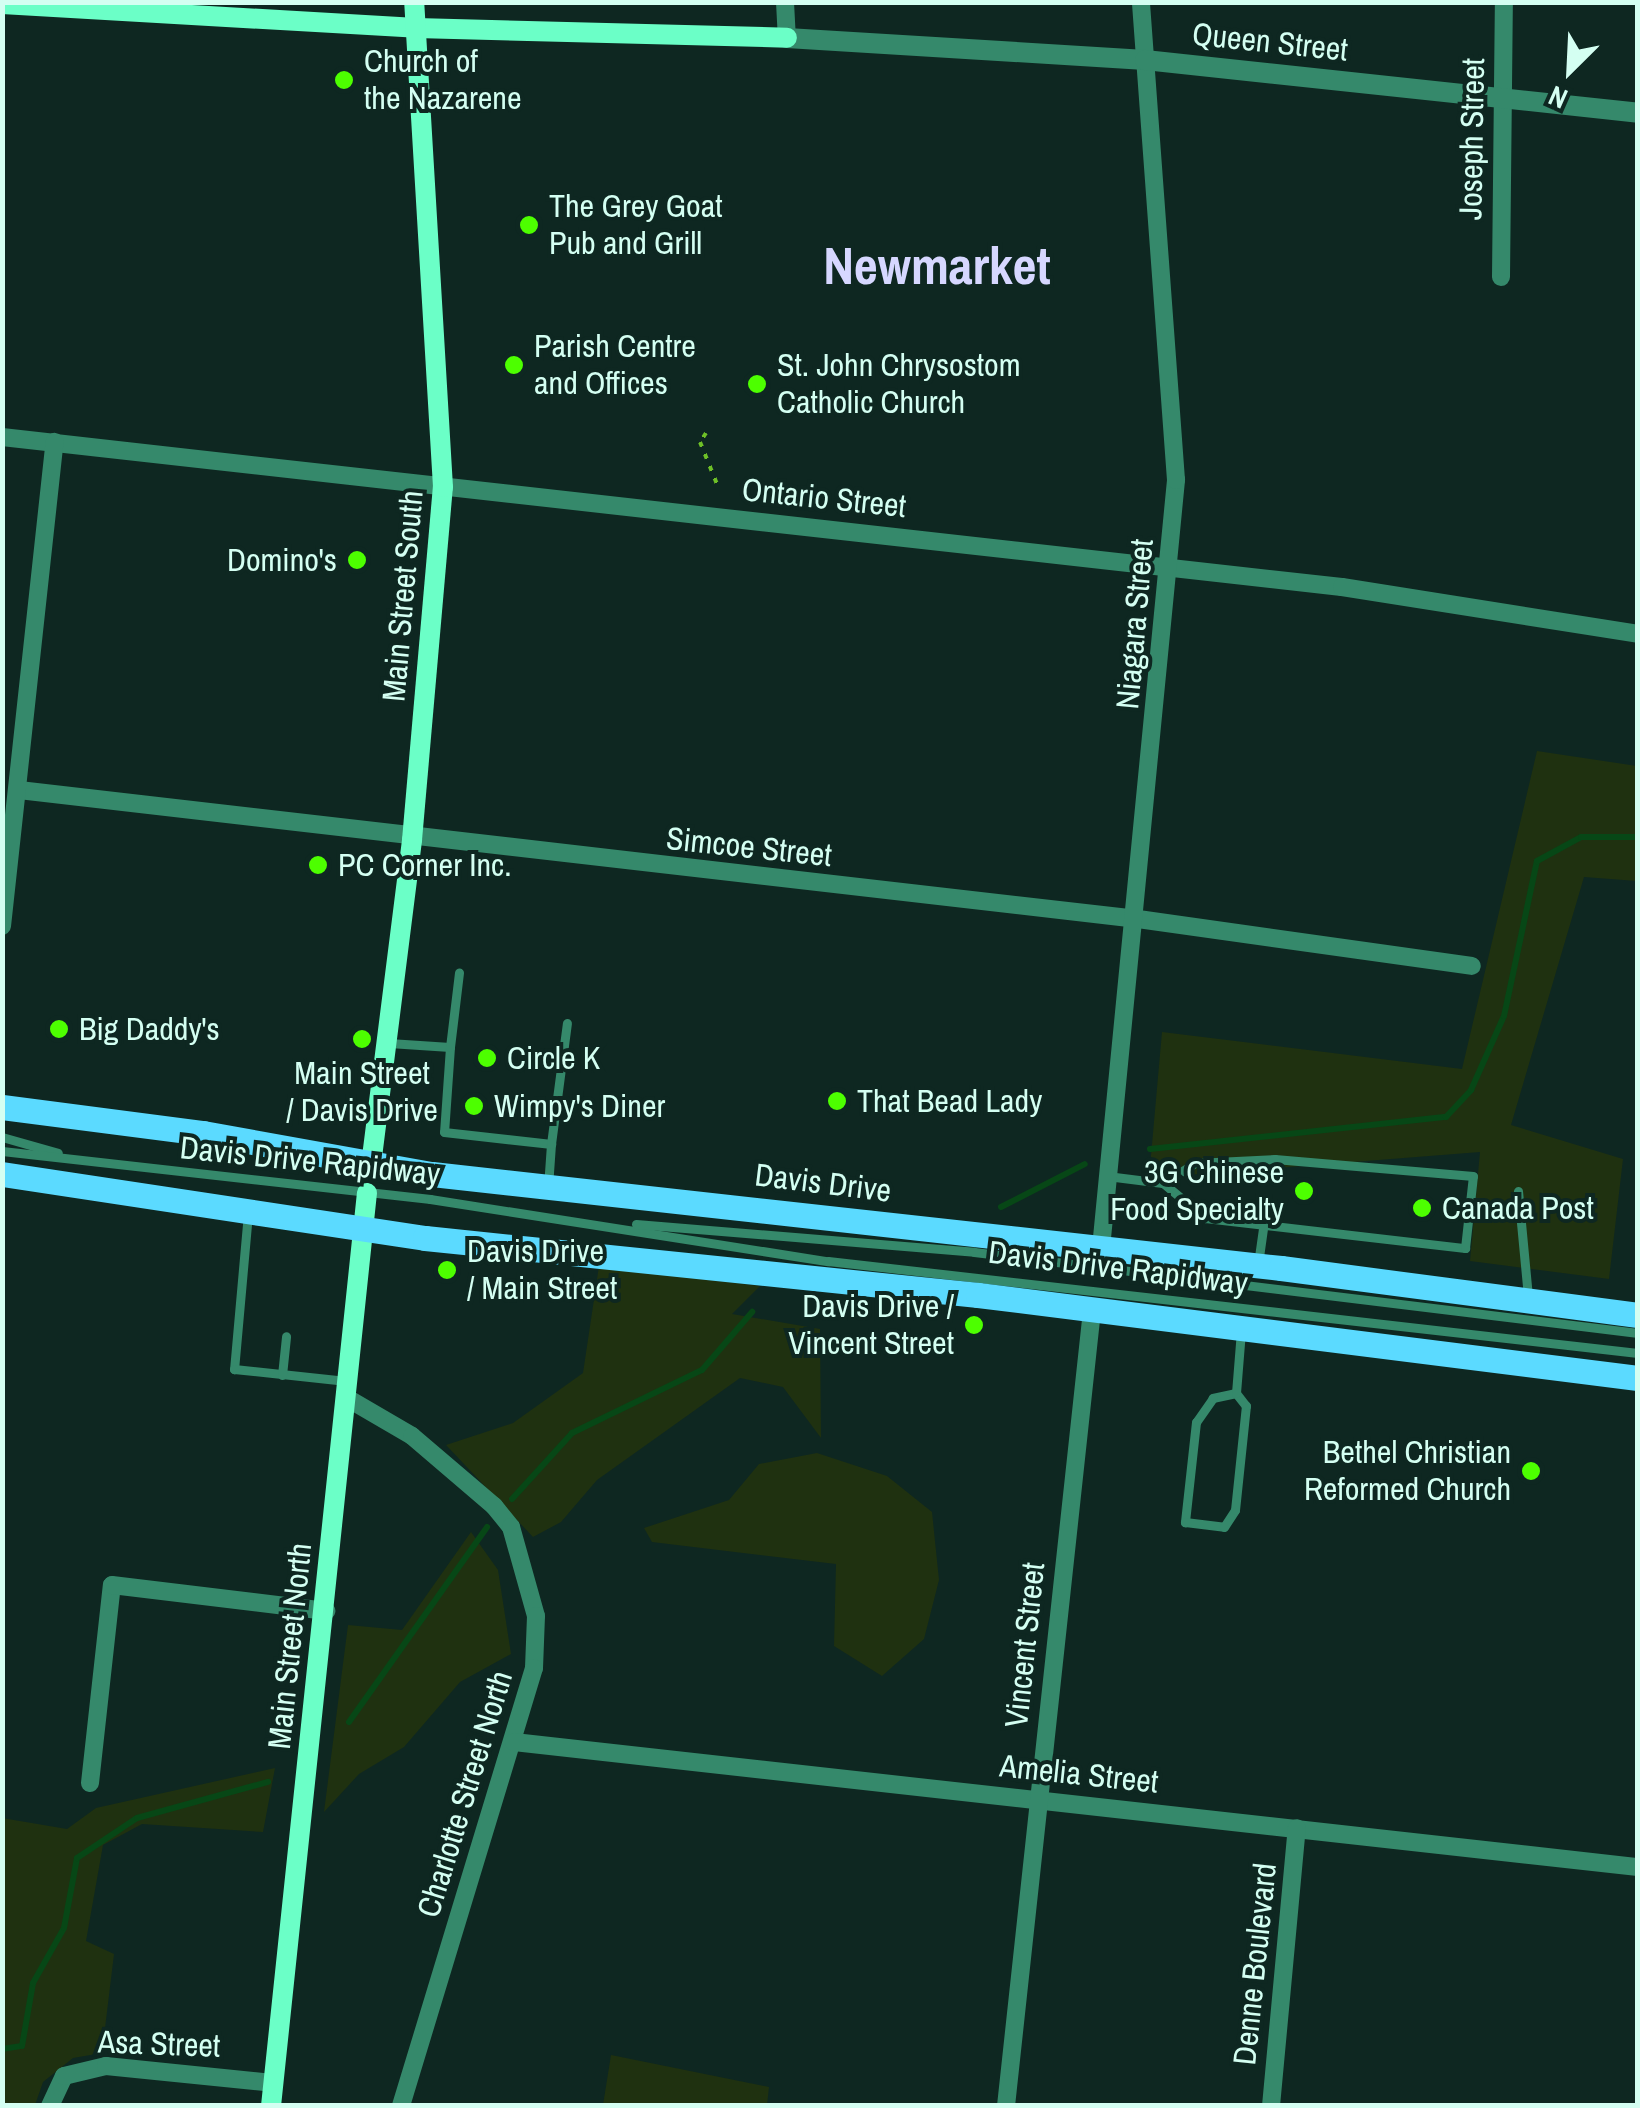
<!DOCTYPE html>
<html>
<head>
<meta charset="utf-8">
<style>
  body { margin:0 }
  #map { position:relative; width:1640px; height:2108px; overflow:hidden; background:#0e2721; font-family:"Archivo Narrow",sans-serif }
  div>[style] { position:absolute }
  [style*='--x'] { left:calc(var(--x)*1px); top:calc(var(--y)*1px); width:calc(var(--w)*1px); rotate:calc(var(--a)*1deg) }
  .green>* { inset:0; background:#1f3110 }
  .stream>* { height:6px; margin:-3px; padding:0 3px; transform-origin:3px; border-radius:3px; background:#074716 }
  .path>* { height:4px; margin-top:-2px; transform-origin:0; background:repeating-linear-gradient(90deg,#6ec027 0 5px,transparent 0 13px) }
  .service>* { height:9px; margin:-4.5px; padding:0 4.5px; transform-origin:4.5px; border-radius:4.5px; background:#35896b }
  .minor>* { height:18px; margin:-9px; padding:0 9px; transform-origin:9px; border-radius:9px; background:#35896b }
  .tertiary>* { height:20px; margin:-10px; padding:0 10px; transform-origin:10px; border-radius:10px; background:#35896b }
  .secondary>* { height:20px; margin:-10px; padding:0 10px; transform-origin:10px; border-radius:10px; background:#6bffc7 }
  .primary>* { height:25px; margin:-12.5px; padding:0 12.5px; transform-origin:12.5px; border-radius:12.5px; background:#5bdaff }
  .dots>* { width:28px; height:28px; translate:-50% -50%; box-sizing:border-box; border:5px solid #0e2721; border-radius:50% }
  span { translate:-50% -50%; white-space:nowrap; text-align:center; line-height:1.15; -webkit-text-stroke:8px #0e2721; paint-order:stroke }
  .street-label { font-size:32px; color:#d4fff2 }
  .poi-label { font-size:32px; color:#d4fff2 }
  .left { translate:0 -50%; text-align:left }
  .right { translate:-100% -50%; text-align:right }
  .town-label { font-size:52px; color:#d6d7ff; font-weight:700 }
  .frame { position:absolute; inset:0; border:5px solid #d4fff2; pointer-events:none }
  .north { position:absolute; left:1520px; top:20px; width:100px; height:100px; -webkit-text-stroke:8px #0e2721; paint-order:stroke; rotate:204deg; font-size:28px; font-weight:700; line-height:40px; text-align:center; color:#d4fff2 }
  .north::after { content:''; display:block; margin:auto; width:35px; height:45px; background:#d4fff2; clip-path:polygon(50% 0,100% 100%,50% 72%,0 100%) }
</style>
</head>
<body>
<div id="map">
  <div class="green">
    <i style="clip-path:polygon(1537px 751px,1637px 766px,1637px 881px,1584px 877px,1511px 1125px,1623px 1159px,1609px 1279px,1470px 1261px,1480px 1152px,1149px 1178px,1162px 1032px,1462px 1069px)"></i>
    <i style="clip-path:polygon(599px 1266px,760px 1286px,732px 1314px,820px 1329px,821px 1438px,783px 1387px,740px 1378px,597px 1480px,561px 1522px,533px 1537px,446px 1445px,513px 1423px,583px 1373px)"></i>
    <i style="clip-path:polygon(817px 1453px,887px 1476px,932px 1512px,939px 1580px,924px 1639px,882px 1676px,834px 1646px,836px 1564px,652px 1542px,644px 1528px,729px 1500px,759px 1464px)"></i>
    <i style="clip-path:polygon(471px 1532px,498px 1570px,511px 1654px,460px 1682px,404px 1747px,359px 1774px,324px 1812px,348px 1625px,402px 1630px)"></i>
    <i style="clip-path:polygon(275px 1768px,263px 1832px,142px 1824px,103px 1845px,86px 1941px,114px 1954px,102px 2053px,73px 2058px,43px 2082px,35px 2105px,3px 2105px,2px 1818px,67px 1829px,96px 1808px)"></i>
    <i style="clip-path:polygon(611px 2055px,769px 2087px,767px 2105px,603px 2105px)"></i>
  </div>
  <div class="stream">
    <i style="--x:1150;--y:1149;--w:298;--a:-6.2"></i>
    <i style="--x:1446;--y:1117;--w:37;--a:-47"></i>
    <i style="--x:1471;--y:1090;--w:81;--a:-66"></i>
    <i style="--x:1504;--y:1016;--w:158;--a:-78"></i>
    <i style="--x:1537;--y:861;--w:50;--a:-28.6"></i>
    <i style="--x:1581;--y:837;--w:57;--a:0"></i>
    <i style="--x:1001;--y:1207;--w:94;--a:-27.1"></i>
    <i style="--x:512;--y:1499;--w:89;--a:-47.7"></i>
    <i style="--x:572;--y:1433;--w:144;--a:-25.9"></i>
    <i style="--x:702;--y:1370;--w:77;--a:-49.2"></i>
    <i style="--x:349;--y:1722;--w:239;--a:-54.7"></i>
    <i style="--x:2;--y:2049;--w:20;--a:-9"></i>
    <i style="--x:22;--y:2046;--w:64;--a:-80.1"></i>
    <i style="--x:33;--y:1983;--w:63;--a:-60.6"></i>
    <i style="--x:64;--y:1928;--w:71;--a:-79.5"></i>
    <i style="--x:77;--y:1858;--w:72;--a:-33.7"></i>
    <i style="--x:137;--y:1818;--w:136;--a:-15.4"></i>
  </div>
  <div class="path">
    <i style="--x:706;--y:433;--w:11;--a:124"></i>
    <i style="--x:700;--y:442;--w:45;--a:68"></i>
  </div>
  <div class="service">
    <i style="--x:389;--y:1043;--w:61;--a:3.8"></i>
    <i style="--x:450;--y:1047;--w:85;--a:94"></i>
    <i style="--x:444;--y:1132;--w:108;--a:6.4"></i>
    <i style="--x:551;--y:1144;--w:39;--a:94"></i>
    <i style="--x:450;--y:1047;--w:75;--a:-83.1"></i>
    <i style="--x:2;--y:1137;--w:58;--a:15.9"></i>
    <i style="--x:551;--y:1144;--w:122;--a:-82.5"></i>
    <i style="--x:2;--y:1151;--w:431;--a:6.4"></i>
    <i style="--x:430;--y:1199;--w:403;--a:8.9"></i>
    <i style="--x:828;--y:1261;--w:815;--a:6.48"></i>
    <i style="--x:1107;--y:1176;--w:56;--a:7.1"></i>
    <i style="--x:1163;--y:1183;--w:55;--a:39.8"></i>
    <i style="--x:1205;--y:1218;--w:262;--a:6.6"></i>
    <i style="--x:1465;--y:1248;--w:72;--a:-83.7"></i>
    <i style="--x:1473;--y:1176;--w:199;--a:-175.1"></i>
    <i style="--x:1275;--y:1159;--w:80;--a:177.1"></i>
    <i style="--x:1195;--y:1163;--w:38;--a:148"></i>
    <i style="--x:1518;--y:1191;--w:106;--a:84.6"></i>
    <i style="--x:248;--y:1213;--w:157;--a:95.1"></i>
    <i style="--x:234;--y:1369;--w:113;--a:6.1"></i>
    <i style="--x:636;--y:1224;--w:339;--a:4.7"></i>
    <i style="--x:974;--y:1252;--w:669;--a:6.96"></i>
    <i style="--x:1258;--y:1264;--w:37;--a:-82"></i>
    <i style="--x:282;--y:1375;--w:39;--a:-84"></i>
    <i style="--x:1236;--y:1393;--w:24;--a:168"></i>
    <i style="--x:1213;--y:1398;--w:29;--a:125"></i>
    <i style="--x:1196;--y:1422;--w:101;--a:96.3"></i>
    <i style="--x:1185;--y:1522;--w:39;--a:7"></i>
    <i style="--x:1224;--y:1527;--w:20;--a:-57"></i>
    <i style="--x:1235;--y:1510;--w:105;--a:-84"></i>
    <i style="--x:1246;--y:1406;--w:16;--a:-128"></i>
    <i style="--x:1236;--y:1393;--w:62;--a:-85.4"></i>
  </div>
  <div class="minor">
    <i style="--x:785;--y:2;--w:36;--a:87"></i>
    <i style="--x:1501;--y:277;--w:275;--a:-89.4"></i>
    <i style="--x:2;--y:437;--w:1348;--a:6.39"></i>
    <i style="--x:1342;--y:587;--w:300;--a:9"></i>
    <i style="--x:19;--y:790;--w:1126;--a:6.58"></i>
    <i style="--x:1138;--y:919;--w:337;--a:8"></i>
    <i style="--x:2;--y:926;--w:487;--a:-83.8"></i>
    <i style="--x:1101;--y:1248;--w:772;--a:-84.42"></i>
    <i style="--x:1176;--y:480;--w:479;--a:-94.2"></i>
    <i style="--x:347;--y:1398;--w:75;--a:30.3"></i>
    <i style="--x:412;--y:1436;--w:108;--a:40.5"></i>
    <i style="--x:494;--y:1506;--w:27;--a:51"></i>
    <i style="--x:511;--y:1527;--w:92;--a:74.3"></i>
    <i style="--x:536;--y:1616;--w:52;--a:92.2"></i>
    <i style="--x:534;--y:1668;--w:458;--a:106.9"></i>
    <i style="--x:514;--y:1742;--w:1131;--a:6.35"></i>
    <i style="--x:90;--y:1783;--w:199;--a:-83.7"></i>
    <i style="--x:112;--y:1585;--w:216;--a:6.9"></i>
    <i style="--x:50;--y:2106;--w:33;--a:-65"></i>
    <i style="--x:64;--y:2076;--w:43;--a:-13.4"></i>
    <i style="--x:106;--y:2066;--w:167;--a:5.8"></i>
    <i style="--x:1006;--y:2106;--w:801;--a:-83.83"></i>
    <i style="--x:1271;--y:2106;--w:279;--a:-84.7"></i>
  </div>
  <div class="tertiary">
    <i style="--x:787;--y:38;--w:359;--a:3.5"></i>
    <i style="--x:1145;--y:60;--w:496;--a:6.1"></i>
  </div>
  <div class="secondary">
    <i style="--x:2;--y:4;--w:415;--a:3.3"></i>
    <i style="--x:416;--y:28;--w:371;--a:1.5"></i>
    <i style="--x:371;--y:1165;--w:328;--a:-82.8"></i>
    <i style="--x:412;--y:840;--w:354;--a:-85"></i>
    <i style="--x:443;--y:487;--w:486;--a:-93.4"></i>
    <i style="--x:271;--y:2106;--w:918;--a:-84"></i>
  </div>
  <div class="primary">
    <i style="--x:2;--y:1107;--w:203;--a:7.4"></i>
    <i style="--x:203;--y:1133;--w:233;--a:10.2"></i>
    <i style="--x:432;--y:1174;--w:854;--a:6.32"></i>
    <i style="--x:1281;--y:1268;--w:360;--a:7.5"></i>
    <i style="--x:2;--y:1174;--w:428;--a:8.6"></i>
    <i style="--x:425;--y:1238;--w:556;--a:5.88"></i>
    <i style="--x:978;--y:1295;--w:665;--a:7.17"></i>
  </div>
  <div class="dots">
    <i style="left:344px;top:80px;background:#4dff00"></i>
    <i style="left:529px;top:225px;background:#4dff00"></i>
    <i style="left:514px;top:365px;background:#4dff00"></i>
    <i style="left:757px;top:384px;background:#4dff00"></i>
    <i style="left:357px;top:560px;background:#4dff00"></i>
    <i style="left:318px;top:865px;background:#4dff00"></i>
    <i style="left:59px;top:1029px;background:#4dff00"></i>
    <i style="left:362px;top:1039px;background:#4dff00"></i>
    <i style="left:487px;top:1058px;background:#4dff00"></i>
    <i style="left:837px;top:1101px;background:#4dff00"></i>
    <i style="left:474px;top:1106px;background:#4dff00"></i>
    <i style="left:1304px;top:1191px;background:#4dff00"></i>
    <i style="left:1422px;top:1208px;background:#4dff00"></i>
    <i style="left:447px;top:1270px;background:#4dff00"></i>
    <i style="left:974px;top:1325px;background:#4dff00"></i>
    <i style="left:1531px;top:1471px;background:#4dff00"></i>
  </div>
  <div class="street-label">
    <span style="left:1270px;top:42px;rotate:6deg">Queen Street</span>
    <span style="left:1472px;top:139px;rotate:-89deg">Joseph Street</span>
    <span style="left:824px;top:498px;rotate:6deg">Ontario Street</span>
    <span style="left:403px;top:596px;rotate:-85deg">Main Street South</span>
    <span style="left:1135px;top:624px;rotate:-85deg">Niagara Street</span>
    <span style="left:749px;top:847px;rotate:6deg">Simcoe Street</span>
    <span style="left:310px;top:1161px;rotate:6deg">Davis Drive Rapidway</span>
    <span style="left:823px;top:1183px;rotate:7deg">Davis Drive</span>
    <span style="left:1118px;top:1268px;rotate:7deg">Davis Drive Rapidway</span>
    <span style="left:1025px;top:1645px;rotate:-84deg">Vincent Street</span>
    <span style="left:290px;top:1646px;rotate:-84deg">Main Street North</span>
    <span style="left:1079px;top:1774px;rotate:6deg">Amelia Street</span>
    <span style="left:465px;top:1794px;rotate:-73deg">Charlotte Street North</span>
    <span style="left:1255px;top:1964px;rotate:-84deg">Denne Boulevard</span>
    <span style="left:159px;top:2044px;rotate:2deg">Asa Street</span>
  </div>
  <div class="poi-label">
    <span class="left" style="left:364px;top:80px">Church of<br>the Nazarene</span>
    <span class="left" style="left:549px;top:225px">The Grey Goat<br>Pub and Grill</span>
    <span class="left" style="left:534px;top:365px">Parish Centre<br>and Offices</span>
    <span class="left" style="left:777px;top:384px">St. John Chrysostom<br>Catholic Church</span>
    <span class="right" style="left:337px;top:560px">Domino's</span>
    <span class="left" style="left:338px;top:865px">PC Corner Inc.</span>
    <span class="left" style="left:79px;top:1029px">Big Daddy's</span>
    <span class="left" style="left:507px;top:1058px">Circle K</span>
    <span style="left:362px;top:1092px">Main Street<br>/ Davis Drive</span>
    <span class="left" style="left:857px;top:1101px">That Bead Lady</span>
    <span class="left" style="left:494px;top:1106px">Wimpy's Diner</span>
    <span class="right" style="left:1284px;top:1191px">3G Chinese<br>Food Specialty</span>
    <span class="left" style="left:1442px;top:1208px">Canada Post</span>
    <span class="left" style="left:467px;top:1270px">Davis Drive<br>/ Main Street</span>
    <span class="right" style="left:954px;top:1325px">Davis Drive /<br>Vincent Street</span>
    <span class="right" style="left:1511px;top:1471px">Bethel Christian<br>Reformed Church</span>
  </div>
  <div class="town-label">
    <span style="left:937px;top:266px">Newmarket</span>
  </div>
  <div class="frame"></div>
  <div class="north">N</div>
</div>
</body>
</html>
